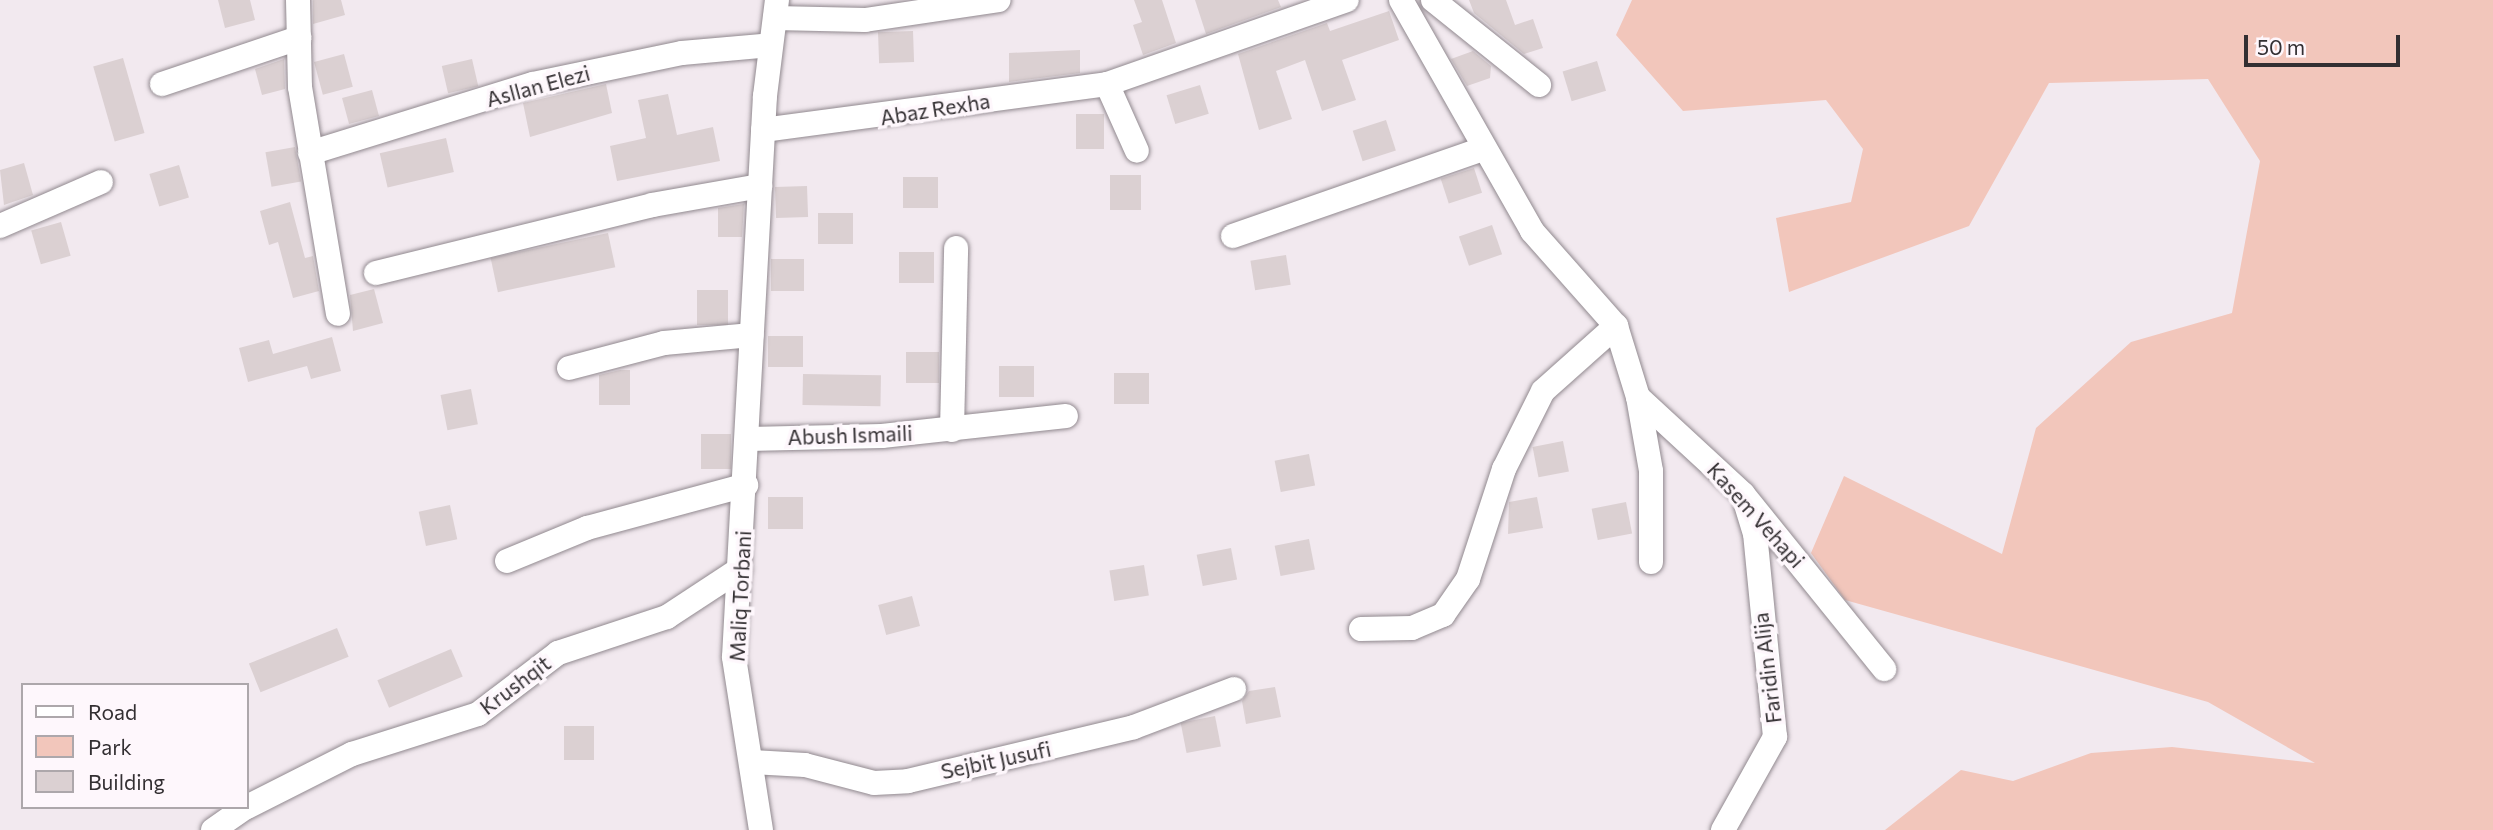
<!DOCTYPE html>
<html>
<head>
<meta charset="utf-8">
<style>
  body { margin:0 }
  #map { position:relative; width:2493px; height:830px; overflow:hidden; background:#f2e9ef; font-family:Commissioner,sans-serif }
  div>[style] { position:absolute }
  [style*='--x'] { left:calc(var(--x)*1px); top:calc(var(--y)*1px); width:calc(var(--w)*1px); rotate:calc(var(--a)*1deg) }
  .green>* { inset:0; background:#f2c6bb }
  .building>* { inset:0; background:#dbd0d2; transform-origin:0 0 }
  .roads { filter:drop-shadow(0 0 2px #91898f) drop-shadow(0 0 2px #91898f) }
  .street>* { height:24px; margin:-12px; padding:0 12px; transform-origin:12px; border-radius:12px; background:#fff }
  span { translate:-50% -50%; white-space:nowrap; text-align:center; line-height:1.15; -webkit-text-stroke:7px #fef7fc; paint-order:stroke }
  .street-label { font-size:21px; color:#332f32 }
  .legend { position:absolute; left:21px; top:683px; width:228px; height:126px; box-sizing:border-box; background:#fef7fc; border:2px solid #ada7ab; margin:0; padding:9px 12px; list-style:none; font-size:21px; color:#332f32 }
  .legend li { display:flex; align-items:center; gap:14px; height:35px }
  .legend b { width:35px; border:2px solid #ada7ab }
  .scale { position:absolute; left:2244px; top:35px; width:156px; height:32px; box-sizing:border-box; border:4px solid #332f32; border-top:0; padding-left:9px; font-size:21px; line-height:24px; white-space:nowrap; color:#332f32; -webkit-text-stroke:5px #fef7fc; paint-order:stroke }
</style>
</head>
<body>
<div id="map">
  <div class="green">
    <i style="clip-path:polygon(1632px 0,2493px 0,2493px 830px,1885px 830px,1961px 770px,2013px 781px,2091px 753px,2172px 747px,2315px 763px,2208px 702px,1845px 600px,1811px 553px,1844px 476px,2002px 554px,2036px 428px,2131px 342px,2232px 313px,2260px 161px,2208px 79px,2049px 83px,1969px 226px,1789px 292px,1776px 218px,1851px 202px,1863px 149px,1826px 100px,1683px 111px,1616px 35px)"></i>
  </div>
  <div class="building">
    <i style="clip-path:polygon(218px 0,250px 0,255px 20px,225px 28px)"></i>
    <i style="clip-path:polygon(313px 0,341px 0,345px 15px,313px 24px)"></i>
    <i style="clip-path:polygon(1134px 0,1162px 0,1176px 43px,1143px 55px,1133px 25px,1142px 22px)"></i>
    <i style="clip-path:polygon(1195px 0,1278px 0,1281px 7px,1206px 34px)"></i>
    <i style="clip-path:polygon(1469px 0,1506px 0,1515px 25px,1533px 19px,1543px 48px,1524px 54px,1474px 13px)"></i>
    <i style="clip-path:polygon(1389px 11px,1399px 40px,1342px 60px,1356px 100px,1322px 111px,1305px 60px,1276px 71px,1292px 119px,1259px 130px,1238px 54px,1327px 23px,1330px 31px)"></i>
    <i style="left:913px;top:31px;width:31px;height:35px;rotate:88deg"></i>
    <i style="clip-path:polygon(1080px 50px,1080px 73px,1009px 82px,1009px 53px)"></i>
    <i style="clip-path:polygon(1473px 51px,1491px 66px,1490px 78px,1467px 86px,1451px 59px)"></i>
    <i style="left:344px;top:54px;width:34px;height:31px;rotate:75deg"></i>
    <i style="left:123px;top:58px;width:78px;height:31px;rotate:74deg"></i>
    <i style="clip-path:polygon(284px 59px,285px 89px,262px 95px,255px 69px)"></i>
    <i style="left:472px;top:59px;width:28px;height:31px;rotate:77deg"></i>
    <i style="left:1597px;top:61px;width:31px;height:36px;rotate:73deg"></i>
    <i style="clip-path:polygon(606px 84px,612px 113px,530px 137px,523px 103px)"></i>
    <i style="left:1200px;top:85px;width:30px;height:35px;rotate:73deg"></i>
    <i style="left:372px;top:90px;width:27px;height:31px;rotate:75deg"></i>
    <i style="clip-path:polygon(668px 94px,677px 135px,713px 127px,720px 161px,617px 181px,610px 146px,646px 138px,638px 100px)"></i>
    <i style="left:1076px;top:114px;width:28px;height:35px"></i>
    <i style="left:1386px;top:120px;width:32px;height:35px;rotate:72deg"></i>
    <i style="left:446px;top:138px;width:35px;height:68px;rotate:77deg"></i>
    <i style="left:295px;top:147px;width:35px;height:30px;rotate:80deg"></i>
    <i style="clip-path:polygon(24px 163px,33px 195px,4px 205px,0 170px)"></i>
    <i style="left:179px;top:165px;width:34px;height:31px;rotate:73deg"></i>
    <i style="left:1474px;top:168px;width:26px;height:35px;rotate:72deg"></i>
    <i style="left:1110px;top:175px;width:31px;height:35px"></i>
    <i style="left:938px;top:177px;width:31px;height:35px;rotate:90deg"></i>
    <i style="left:807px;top:186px;width:31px;height:32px;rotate:88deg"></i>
    <i style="clip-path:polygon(290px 202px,305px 258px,313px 256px,319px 291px,293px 298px,278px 242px,269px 245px,260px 211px)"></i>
    <i style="clip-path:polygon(744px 204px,742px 237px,718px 237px,718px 208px)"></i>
    <i style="left:818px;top:213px;width:35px;height:31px"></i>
    <i style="left:61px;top:222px;width:35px;height:31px;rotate:74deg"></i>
    <i style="left:1492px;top:225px;width:31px;height:35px;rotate:71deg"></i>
    <i style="left:608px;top:233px;width:35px;height:120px;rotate:78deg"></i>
    <i style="left:934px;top:252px;width:31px;height:35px;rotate:90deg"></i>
    <i style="left:1286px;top:255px;width:30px;height:36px;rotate:81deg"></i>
    <i style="left:771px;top:259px;width:33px;height:32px"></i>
    <i style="clip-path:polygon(374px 289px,383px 323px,353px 331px,350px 295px)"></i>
    <i style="left:697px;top:290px;width:31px;height:35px"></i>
    <i style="left:768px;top:336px;width:35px;height:31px"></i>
    <i style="clip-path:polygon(332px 337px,341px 371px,311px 379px,307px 366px,248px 382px,239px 348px,269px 340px,273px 354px)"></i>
    <i style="left:906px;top:352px;width:33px;height:31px"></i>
    <i style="left:1034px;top:366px;width:31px;height:35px;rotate:90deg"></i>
    <i style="clip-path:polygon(620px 370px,630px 370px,630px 405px,599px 405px,599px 375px)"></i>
    <i style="left:1114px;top:373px;width:35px;height:31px"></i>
    <i style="left:803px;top:374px;width:78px;height:31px;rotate:1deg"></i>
    <i style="left:471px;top:389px;width:36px;height:31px;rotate:79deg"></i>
    <i style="left:701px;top:434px;width:30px;height:35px"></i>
    <i style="left:1563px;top:441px;width:31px;height:31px;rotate:79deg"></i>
    <i style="left:1309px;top:454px;width:32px;height:35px;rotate:79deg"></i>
    <i style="left:803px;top:497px;width:32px;height:35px;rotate:90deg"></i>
    <i style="clip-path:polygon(1537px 497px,1543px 528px,1508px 534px,1509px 502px)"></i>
    <i style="left:1626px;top:502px;width:32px;height:35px;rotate:79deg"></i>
    <i style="left:450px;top:505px;width:35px;height:32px;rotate:78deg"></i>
    <i style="left:1309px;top:539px;width:31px;height:35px;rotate:79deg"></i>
    <i style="left:1231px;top:548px;width:32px;height:35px;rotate:79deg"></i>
    <i style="left:1144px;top:565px;width:31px;height:35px;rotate:81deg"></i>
    <i style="left:912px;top:596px;width:31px;height:35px;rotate:75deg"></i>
    <i style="left:337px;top:628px;width:31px;height:95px;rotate:68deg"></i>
    <i style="left:451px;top:649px;width:30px;height:80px;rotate:67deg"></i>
    <i style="clip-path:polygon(1275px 687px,1281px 717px,1246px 724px,1242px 701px,1249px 691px)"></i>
    <i style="left:1215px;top:716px;width:31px;height:35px;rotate:79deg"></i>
    <i style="left:564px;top:726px;width:30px;height:34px"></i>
  </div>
  <div class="roads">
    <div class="street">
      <i style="--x:298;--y:0;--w:87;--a:88.7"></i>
      <i style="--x:300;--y:87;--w:230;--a:80.5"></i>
      <i style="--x:1401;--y:0;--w:266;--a:60.4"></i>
      <i style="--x:1532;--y:231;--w:127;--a:48.5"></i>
      <i style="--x:1616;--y:326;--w:74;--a:72.8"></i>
      <i style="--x:1638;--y:397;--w:143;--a:42.7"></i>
      <i style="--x:1743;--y:494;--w:225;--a:51.1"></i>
      <i style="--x:1433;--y:0;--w:136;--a:38.7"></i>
      <i style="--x:775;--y:18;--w:90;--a:1.3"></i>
      <i style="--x:865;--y:20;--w:135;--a:-8.5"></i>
      <i style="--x:162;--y:84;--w:145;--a:-18.6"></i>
      <i style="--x:1107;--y:84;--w:73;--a:65.9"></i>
      <i style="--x:763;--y:130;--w:347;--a:-7.6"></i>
      <i style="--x:1107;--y:84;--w:254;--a:-19.3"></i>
      <i style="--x:310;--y:153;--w:233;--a:-17.2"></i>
      <i style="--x:533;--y:84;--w:152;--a:-11.8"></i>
      <i style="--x:682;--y:53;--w:89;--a:-5.1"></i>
      <i style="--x:0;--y:226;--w:110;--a:-23.5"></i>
      <i style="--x:1233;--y:236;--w:265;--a:-19.2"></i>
      <i style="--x:376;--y:273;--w:284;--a:-13.8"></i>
      <i style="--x:652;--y:205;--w:110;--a:-10"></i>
      <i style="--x:569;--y:368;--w:98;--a:-14.7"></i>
      <i style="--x:664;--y:343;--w:88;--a:-5.2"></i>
      <i style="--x:1638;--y:397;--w:75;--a:80"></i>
      <i style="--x:1651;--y:471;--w:91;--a:90"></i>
      <i style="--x:952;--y:430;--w:182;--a:-88.7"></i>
      <i style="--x:748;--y:439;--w:134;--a:-1.3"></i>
      <i style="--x:882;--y:436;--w:185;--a:-6.2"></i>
      <i style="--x:507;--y:561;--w:87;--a:-22.4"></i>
      <i style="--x:587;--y:528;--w:165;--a:-15.1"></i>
      <i style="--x:1361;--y:629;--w:51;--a:-1.1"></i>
      <i style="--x:1412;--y:628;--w:34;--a:-23"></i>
      <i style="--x:1443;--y:615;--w:44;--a:-55.2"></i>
      <i style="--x:1468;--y:579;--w:116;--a:-71.9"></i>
      <i style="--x:1504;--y:469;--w:87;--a:-63.4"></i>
      <i style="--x:1543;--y:391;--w:98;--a:-41.7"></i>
      <i style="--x:752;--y:762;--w:53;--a:3.2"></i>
      <i style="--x:805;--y:765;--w:71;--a:14.6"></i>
      <i style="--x:874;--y:783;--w:34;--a:-3"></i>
      <i style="--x:908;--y:781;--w:232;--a:-13.4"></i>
      <i style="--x:1134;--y:727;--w:107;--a:-20.8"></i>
      <i style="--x:247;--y:807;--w:118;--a:-26.8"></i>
      <i style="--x:352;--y:754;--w:132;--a:-17.6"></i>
      <i style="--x:478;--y:714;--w:101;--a:-37.3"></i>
      <i style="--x:558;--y:653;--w:115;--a:-18.3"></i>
      <i style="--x:667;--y:617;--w:87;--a:-33.3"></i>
      <i style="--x:213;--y:830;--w:40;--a:-34.9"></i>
      <i style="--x:761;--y:830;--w:175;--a:-98.9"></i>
      <i style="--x:734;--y:657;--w:562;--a:-86.84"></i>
      <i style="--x:765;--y:96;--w:97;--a:-82.9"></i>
      <i style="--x:1723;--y:830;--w:107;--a:-60.8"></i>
      <i style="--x:1775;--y:737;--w:204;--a:-95.6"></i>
      <i style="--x:1755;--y:534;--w:31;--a:-107"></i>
    </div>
  </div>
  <div class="street-label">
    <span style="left:538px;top:86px;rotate:-15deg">Asllan Elezi</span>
    <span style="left:935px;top:109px;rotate:-9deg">Abaz Rexha</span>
    <span style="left:850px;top:435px;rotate:-2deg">Abush Ismaili</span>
    <span style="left:1756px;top:515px;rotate:48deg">Kasem Vehapi</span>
    <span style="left:740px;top:596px;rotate:-87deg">Maliq Torbani</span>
    <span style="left:1767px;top:668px;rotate:-97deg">Faridin Alija</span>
    <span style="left:515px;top:685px;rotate:-37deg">Krushqit</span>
    <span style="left:996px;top:760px;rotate:-12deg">Sejbit Jusufi</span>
  </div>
  <ul class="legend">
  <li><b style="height:9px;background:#fff"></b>Road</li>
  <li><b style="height:19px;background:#f2c6bb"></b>Park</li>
  <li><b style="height:19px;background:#dbd0d2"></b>Building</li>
  </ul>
  <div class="scale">50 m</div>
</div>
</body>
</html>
